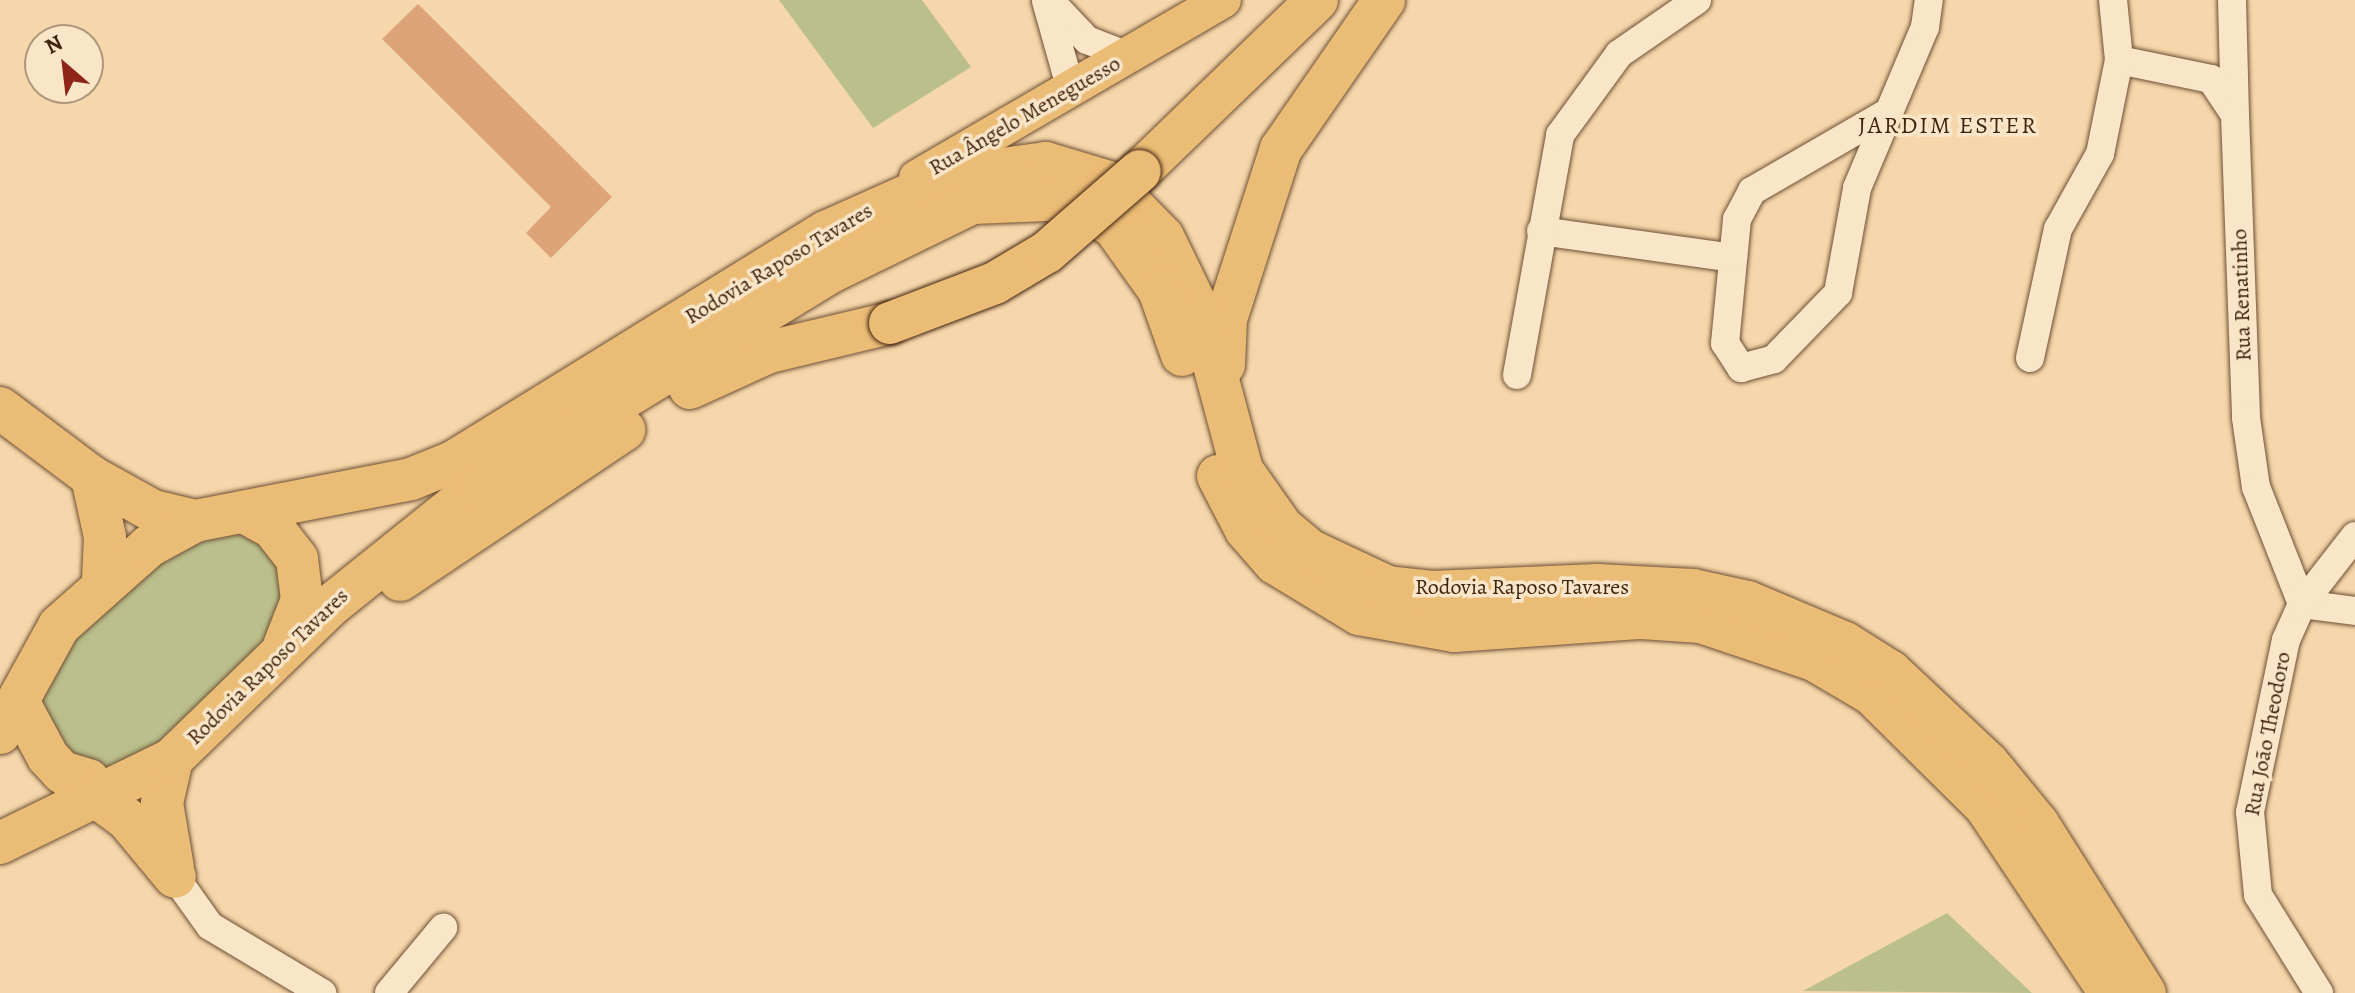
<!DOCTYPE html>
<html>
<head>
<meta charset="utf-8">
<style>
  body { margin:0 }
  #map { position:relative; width:2355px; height:993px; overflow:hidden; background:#f6d7ab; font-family:Alegreya,serif }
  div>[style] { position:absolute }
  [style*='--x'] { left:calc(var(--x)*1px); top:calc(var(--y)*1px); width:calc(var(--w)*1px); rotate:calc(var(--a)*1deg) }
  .green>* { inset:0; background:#babf8b }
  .building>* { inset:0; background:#dca478 }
  .roads { filter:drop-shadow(0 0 2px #6e5035) drop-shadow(0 0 2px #6e5035) }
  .minor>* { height:28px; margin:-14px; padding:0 14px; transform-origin:14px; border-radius:14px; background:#f9e5c8 }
  .major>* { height:36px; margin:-18px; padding:0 18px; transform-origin:18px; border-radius:18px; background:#ebbc76 }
  .highway>* { height:42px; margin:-21px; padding:0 21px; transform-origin:21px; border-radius:21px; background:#ebbc76 }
  .bridges { filter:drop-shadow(0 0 2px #41230e) drop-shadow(0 0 2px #41230e) }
  .highway-bridge>* { height:42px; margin:-21px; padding:0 21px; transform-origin:21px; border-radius:21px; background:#ebbc76 }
  span { translate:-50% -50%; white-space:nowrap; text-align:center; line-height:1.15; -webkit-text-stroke:7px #f9e5c8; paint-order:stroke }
  .street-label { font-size:22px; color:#41230e }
  .neighbourhood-label { font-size:24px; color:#41230e; letter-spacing:2px }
  .north { position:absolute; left:24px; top:24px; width:80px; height:80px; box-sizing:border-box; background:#f9e5c8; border:2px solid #af977e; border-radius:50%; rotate:332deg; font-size:22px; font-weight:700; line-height:32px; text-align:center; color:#41230e }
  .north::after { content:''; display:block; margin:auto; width:28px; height:36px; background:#8f2418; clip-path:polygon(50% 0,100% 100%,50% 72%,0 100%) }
</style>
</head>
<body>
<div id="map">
  <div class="green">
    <i style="clip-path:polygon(779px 0,922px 0,971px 67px,873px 128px)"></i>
    <i style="clip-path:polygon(222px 532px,254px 532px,293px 569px,267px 653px,132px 764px,95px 769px,61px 752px,42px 704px,63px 644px,175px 548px)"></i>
    <i style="clip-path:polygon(1947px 913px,2032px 993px,1803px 991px)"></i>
  </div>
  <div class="building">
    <i style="clip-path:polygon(418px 4px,612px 197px,551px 258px,526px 233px,551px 207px,382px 39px)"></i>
  </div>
  <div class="roads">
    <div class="minor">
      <i style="--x:1049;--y:0;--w:55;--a:46.5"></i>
      <i style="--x:1087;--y:40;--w:44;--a:21.3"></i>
      <i style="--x:2232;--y:0;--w:114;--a:88.5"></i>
      <i style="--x:1046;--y:1;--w:92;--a:74.3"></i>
      <i style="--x:2119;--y:60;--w:94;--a:11.7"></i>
      <i style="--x:2211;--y:79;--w:43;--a:56.3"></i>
      <i style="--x:2235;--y:115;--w:303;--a:87.9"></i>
      <i style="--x:2246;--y:418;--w:70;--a:81.8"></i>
      <i style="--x:2256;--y:487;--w:126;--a:68.5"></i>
      <i style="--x:1885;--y:114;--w:154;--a:149.9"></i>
      <i style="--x:1752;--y:191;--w:32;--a:118"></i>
      <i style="--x:1737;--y:219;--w:125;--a:95.5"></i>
      <i style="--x:1725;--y:343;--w:30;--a:57"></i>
      <i style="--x:1741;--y:368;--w:34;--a:-15"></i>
      <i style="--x:1774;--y:359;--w:92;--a:-45.9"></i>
      <i style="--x:1838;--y:293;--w:107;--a:-79.7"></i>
      <i style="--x:1857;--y:188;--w:175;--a:-67.1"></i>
      <i style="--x:1925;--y:27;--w:27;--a:-82"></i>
      <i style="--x:1541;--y:231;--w:194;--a:8"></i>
      <i style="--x:2030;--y:358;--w:132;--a:-77.8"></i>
      <i style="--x:2058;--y:229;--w:86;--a:-60.8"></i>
      <i style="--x:2100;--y:154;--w:96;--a:-78.6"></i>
      <i style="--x:2119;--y:60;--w:60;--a:-95.7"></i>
      <i style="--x:1517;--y:375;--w:244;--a:-79.8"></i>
      <i style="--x:1560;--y:135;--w:100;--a:-53.9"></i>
      <i style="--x:1619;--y:54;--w:95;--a:-34.7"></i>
      <i style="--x:2302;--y:604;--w:53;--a:7.5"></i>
      <i style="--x:175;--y:877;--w:60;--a:54.5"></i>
      <i style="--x:210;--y:926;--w:131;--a:30.9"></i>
      <i style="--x:389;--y:993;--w:85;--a:-50.3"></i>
      <i style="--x:2319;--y:993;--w:115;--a:-121.9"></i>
      <i style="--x:2258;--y:895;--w:83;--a:-95.5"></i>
      <i style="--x:2250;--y:812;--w:176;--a:-78.2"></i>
      <i style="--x:2286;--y:640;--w:39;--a:-66"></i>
      <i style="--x:2302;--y:604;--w:86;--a:-52.1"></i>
    </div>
    <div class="major">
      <i style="--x:917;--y:178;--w:354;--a:-30.2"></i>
    </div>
    <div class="highway">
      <i style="--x:1140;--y:171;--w:246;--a:-44"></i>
      <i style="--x:1224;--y:365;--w:46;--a:-87.5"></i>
      <i style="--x:1226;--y:319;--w:179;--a:-72.1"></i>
      <i style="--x:1281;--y:149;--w:181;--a:-55.3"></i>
      <i style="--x:690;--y:388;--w:87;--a:-24.5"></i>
      <i style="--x:769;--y:352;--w:124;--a:-13.5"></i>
      <i style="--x:0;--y:408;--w:115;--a:36.9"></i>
      <i style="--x:92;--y:477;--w:70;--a:29.1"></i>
      <i style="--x:153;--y:511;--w:43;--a:13.4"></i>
      <i style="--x:1218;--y:476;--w:61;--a:62.6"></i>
      <i style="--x:1246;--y:530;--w:44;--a:48.7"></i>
      <i style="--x:1275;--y:563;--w:98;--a:31.3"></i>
      <i style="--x:1359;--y:614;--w:97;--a:10.1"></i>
      <i style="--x:1454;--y:631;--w:188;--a:-4"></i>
      <i style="--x:1642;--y:618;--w:59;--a:3.9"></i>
      <i style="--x:1701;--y:622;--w:119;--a:18.6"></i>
      <i style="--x:1814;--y:660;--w:67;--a:30.4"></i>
      <i style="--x:1872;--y:694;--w:161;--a:44.7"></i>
      <i style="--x:1986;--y:807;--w:224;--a:56.3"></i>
      <i style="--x:92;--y:477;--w:61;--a:77.8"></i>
      <i style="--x:105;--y:537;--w:42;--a:92.7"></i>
      <i style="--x:244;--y:512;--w:33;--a:29"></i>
      <i style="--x:273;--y:528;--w:39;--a:52"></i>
      <i style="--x:297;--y:559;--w:41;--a:83"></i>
      <i style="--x:302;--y:600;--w:49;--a:111.4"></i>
      <i style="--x:400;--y:580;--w:270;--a:-33.8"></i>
      <i style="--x:19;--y:703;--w:61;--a:61.8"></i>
      <i style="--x:48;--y:757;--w:21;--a:47"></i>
      <i style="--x:62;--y:772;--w:28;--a:17"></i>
      <i style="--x:0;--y:733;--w:122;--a:-61.1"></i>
      <i style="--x:59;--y:626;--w:120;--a:-41.6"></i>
      <i style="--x:149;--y:546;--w:52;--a:-28.5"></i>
      <i style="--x:195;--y:521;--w:220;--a:-11"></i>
      <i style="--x:411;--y:479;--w:45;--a:-22"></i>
      <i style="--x:453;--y:462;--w:438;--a:-31.7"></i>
      <i style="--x:826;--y:232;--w:137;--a:-24.1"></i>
      <i style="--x:951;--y:176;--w:96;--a:-7.8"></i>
      <i style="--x:1046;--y:163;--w:66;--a:16.8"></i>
      <i style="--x:1109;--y:182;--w:77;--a:45.5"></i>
      <i style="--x:1163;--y:237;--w:85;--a:64"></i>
      <i style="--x:1200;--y:313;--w:163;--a:75"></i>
      <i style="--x:1242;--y:470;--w:70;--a:54.9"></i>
      <i style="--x:1282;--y:527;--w:35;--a:40"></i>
      <i style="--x:1309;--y:550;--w:87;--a:25.1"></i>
      <i style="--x:1388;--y:587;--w:44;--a:6.5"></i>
      <i style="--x:1432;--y:592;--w:165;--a:-2.4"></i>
      <i style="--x:1597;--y:585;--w:96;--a:3"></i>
      <i style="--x:1693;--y:590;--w:56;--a:12.3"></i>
      <i style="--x:1748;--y:602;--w:105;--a:22.9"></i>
      <i style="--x:1845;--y:643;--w:54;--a:32.2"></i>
      <i style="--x:1891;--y:672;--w:133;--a:43.2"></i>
      <i style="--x:1988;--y:763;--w:79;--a:50.7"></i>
      <i style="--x:2038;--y:824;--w:200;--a:57.7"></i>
      <i style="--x:172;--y:759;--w:45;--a:102.8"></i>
      <i style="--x:162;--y:803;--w:66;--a:80.4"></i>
      <i style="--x:62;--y:772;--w:80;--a:35.9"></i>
      <i style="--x:127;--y:819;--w:75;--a:50.4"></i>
      <i style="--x:0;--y:843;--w:191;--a:-26"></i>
      <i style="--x:172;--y:759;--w:221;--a:-44.1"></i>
      <i style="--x:331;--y:605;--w:187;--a:-38.7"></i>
      <i style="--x:477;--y:488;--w:412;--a:-31.4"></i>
      <i style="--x:829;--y:273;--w:159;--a:-26.1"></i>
      <i style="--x:972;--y:203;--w:75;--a:-2.3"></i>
      <i style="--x:1047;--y:200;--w:36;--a:11"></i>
      <i style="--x:1082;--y:207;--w:38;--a:32"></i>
      <i style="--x:1114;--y:227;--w:77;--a:54.5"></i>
      <i style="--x:1159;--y:290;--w:69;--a:70.5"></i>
    </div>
  </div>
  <div class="bridges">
    <div class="highway-bridge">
      <i style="--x:890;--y:323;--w:112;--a:-20.9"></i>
      <i style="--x:995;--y:283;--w:61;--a:-30.8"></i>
      <i style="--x:1047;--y:252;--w:123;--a:-41.1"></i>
    </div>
  </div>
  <div class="street-label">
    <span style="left:1025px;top:116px;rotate:-30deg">Rua Ângelo Meneguesso</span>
    <span style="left:779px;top:264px;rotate:-31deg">Rodovia Raposo Tavares</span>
    <span style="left:2242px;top:295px;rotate:-92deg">Rua Renatinho</span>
    <span style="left:1522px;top:588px">Rodovia Raposo Tavares</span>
    <span style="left:268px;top:667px;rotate:-44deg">Rodovia Raposo Tavares</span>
    <span style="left:2268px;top:734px;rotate:-79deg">Rua João Theodoro</span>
  </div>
  <div class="neighbourhood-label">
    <span style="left:1948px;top:126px">JARDIM ESTER</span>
  </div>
  <div class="north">N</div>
</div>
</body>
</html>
